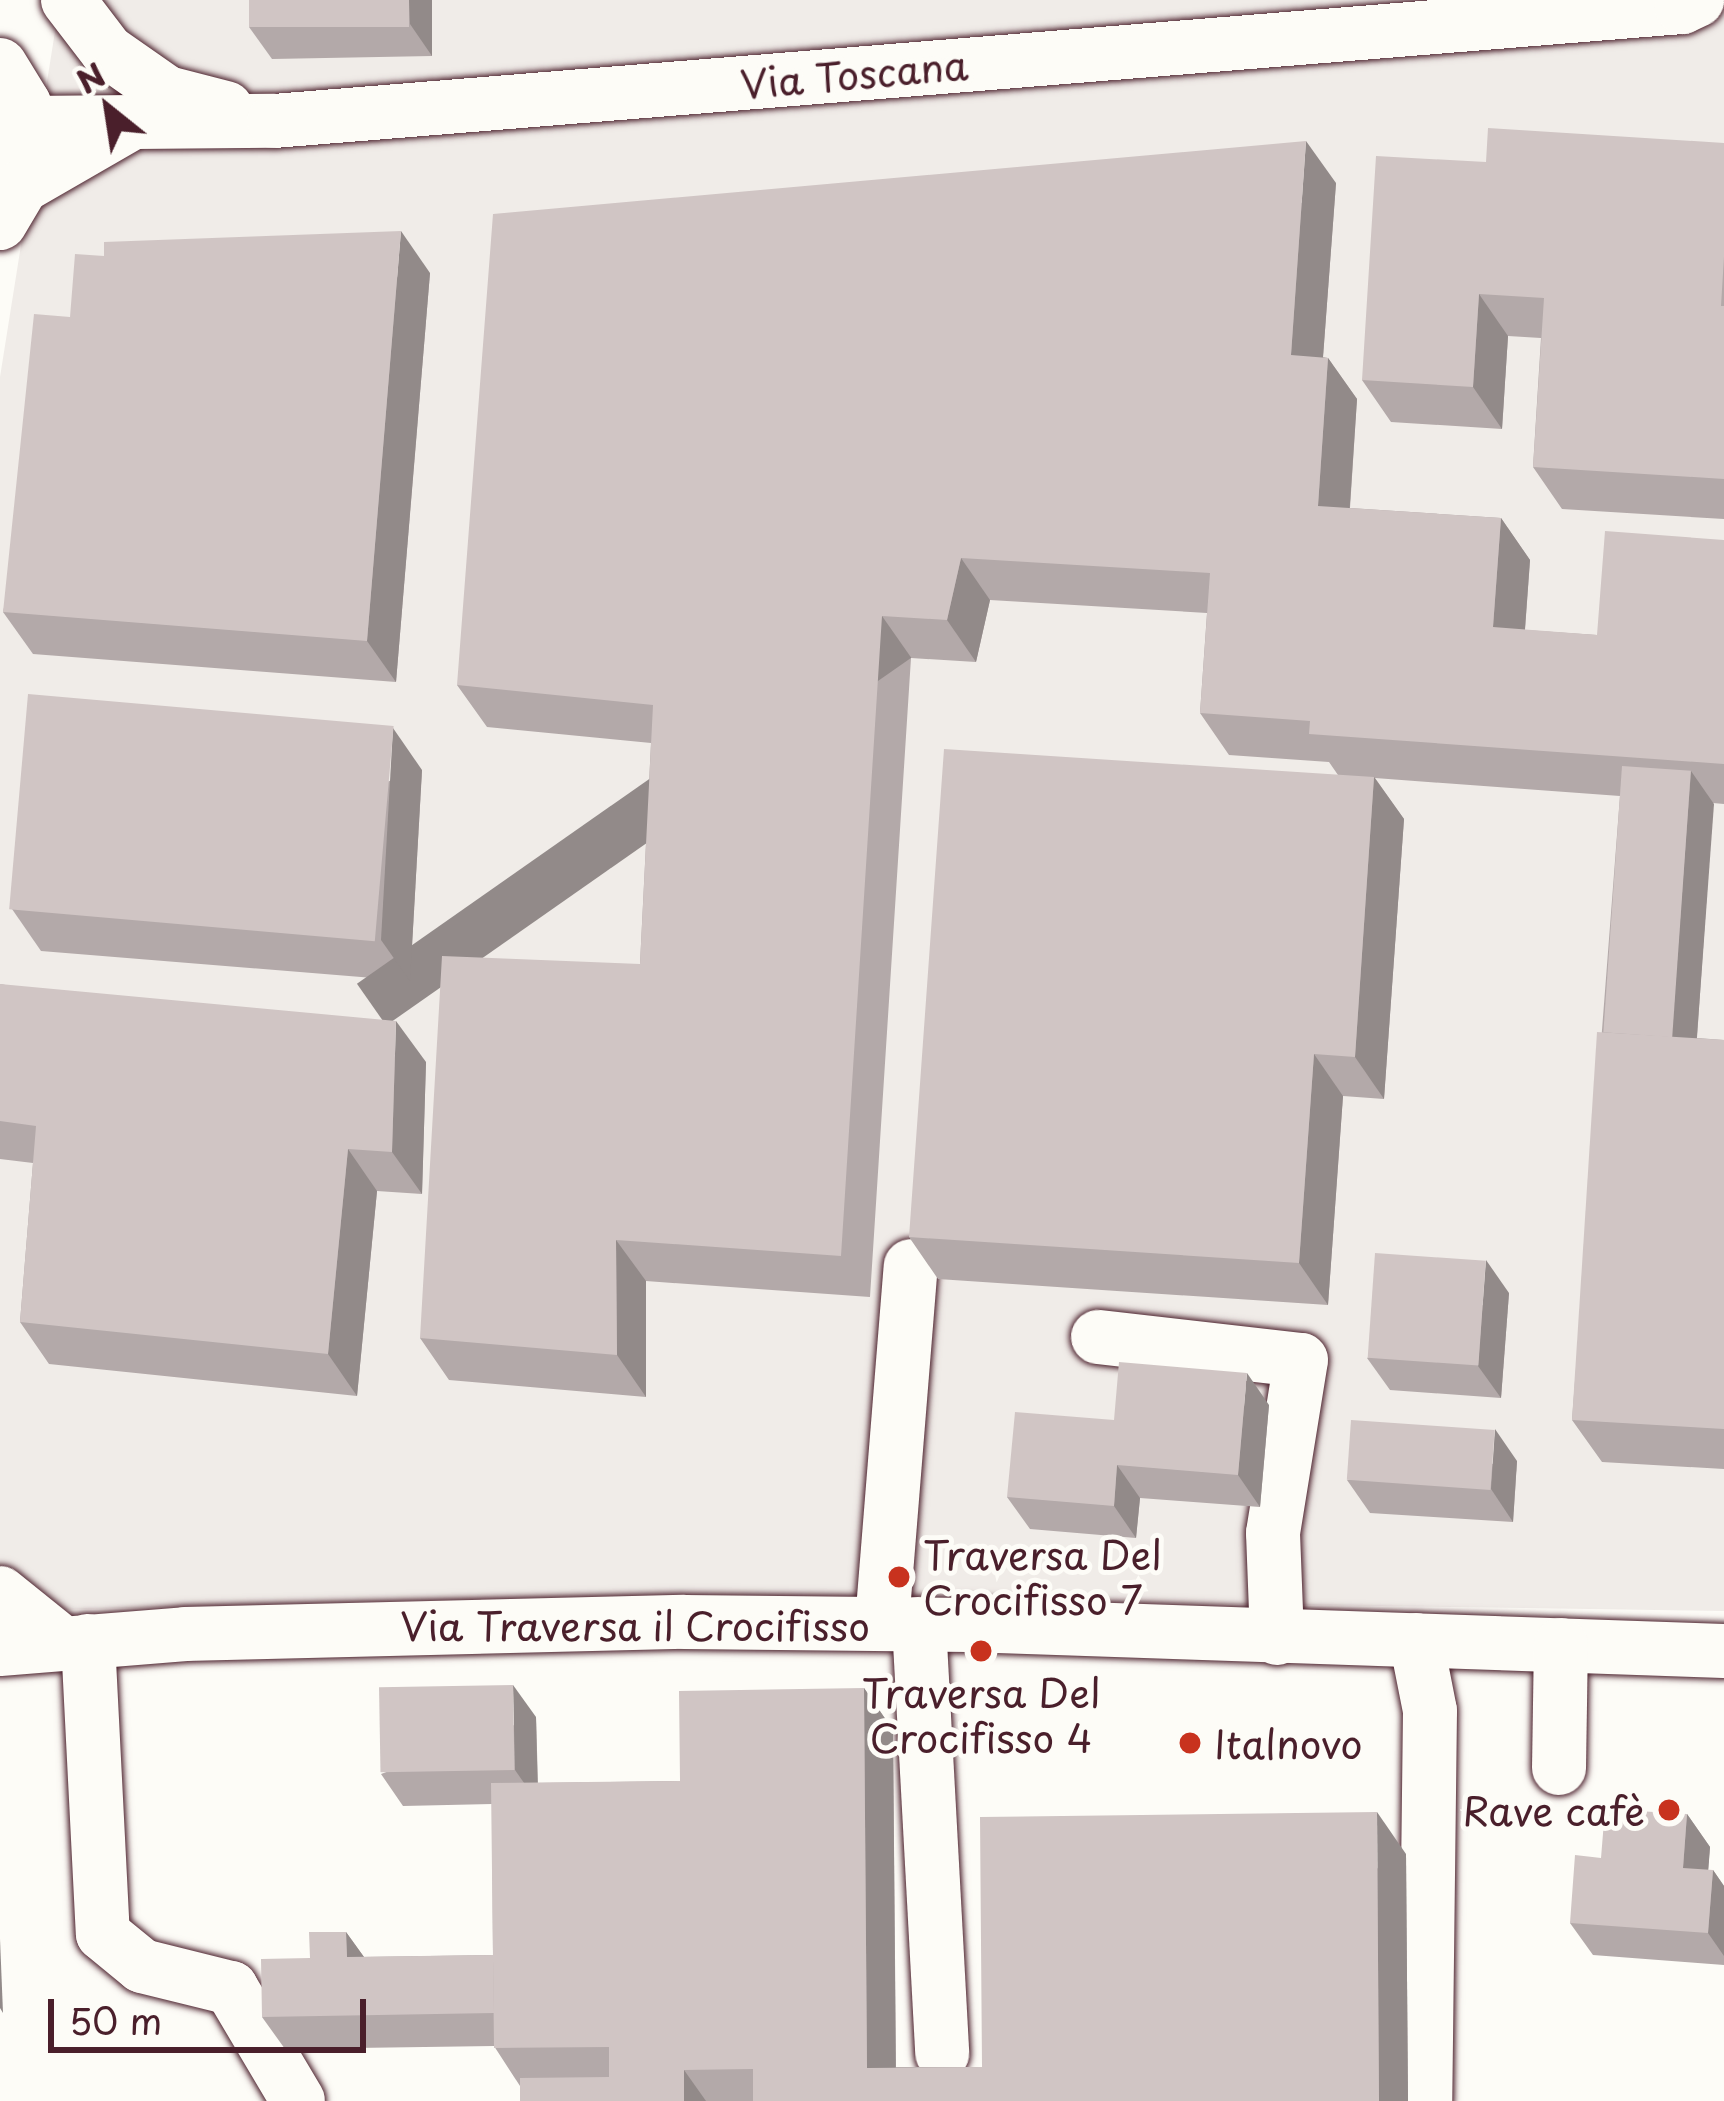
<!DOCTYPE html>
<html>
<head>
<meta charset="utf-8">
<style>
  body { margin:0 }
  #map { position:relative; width:1724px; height:2101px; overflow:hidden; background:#fdfcf7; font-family:"Playpen Sans",sans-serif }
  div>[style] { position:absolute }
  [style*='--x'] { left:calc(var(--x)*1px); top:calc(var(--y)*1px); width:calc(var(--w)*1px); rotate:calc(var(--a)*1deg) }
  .built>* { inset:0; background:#f0ece8 }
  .roads { filter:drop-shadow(0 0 3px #4a1f2b) drop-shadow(0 0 3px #4a1f2b) }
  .minor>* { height:54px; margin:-27px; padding:0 27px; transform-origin:27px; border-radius:27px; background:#fdfcf7 }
  .wall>* { inset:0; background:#b3a9a9 }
  .shaded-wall>* { inset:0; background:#928a89; transform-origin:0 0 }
  .building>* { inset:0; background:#d0c5c4; transform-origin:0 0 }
  .dots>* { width:33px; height:33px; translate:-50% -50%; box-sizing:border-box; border:6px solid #fdfcf7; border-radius:50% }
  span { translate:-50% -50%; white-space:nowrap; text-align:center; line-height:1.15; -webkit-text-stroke:10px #fdfcf7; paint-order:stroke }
  .street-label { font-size:39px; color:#4a1f2b }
  .poi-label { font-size:39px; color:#4a1f2b }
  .left { translate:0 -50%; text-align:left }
  .right { translate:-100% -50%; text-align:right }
  .north { position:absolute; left:48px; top:48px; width:120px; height:120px; -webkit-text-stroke:9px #fdfcf7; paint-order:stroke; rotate:330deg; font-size:33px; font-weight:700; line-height:48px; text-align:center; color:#4a1f2b }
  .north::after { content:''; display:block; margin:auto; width:42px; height:54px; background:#4a1f2b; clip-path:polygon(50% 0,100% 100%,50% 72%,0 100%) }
  .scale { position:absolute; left:48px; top:1999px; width:318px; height:54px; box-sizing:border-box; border:6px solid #4a1f2b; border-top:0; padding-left:15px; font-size:36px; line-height:42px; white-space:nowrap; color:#4a1f2b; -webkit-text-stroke:9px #fdfcf7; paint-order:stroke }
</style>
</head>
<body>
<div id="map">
  <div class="built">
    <i style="clip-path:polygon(60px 0,1724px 0,1724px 1611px,901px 1599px,414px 1600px,54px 1610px,0 1567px,0 377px)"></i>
  </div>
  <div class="roads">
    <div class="minor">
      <i style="--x:68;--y:0;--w:64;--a:52.6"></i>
      <i style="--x:107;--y:51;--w:73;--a:35"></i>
      <i style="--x:167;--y:93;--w:61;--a:14.3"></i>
      <i style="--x:0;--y:65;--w:46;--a:58.4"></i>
      <i style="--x:24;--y:104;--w:19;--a:87"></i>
      <i style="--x:25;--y:123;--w:37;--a:114"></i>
      <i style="--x:25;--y:123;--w:249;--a:-0.5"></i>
      <i style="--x:274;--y:121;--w:1413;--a:-4.63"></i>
      <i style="--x:1682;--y:7;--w:17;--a:-25"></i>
      <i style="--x:0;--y:223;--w:43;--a:-59.3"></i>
      <i style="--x:22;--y:186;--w:122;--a:-29.9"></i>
      <i style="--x:1098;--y:1337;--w:204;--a:6.5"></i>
      <i style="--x:1301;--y:1360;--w:175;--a:99.2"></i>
      <i style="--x:1273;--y:1533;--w:105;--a:87.8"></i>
      <i style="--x:0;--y:1593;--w:78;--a:38.8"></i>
      <i style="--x:882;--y:1623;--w:358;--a:-85.4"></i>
      <i style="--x:919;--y:1624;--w:430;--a:86.9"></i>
      <i style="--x:1416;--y:1640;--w:72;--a:78.8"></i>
      <i style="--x:1430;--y:1711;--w:390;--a:90.7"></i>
      <i style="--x:88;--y:1641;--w:293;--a:87.1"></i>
      <i style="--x:103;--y:1934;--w:50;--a:39.4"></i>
      <i style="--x:142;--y:1966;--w:92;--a:13.9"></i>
      <i style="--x:231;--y:1988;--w:131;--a:59.3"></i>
      <i style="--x:0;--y:1649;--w:186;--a:-4.6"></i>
      <i style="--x:185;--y:1634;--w:499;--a:-1.4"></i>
      <i style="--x:684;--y:1622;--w:285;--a:0.6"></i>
      <i style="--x:969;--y:1625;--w:755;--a:1.97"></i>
      <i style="--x:1559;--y:1768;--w:123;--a:-89.1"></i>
    </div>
  </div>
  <div class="wall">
    <i style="clip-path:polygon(249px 0,432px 0,432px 56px,272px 59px,249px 27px)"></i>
    <i style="clip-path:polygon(1724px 143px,1724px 519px,1562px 509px,1533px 467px,1541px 338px,1508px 336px,1502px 429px,1391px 422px,1362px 380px,1486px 162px)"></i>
    <i style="clip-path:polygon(1336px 183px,1323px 357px,1328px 358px,1357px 399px,1350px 508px,1501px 518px,1530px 560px,1525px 630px,1597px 635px,1724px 540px,1724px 804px,1713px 803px,1697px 1038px,1724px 1040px,1724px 1469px,1602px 1462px,1572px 1420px,1620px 796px,1375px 778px,1404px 819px,1384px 1099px,1343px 1096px,1328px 1305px,938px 1279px,909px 1237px,1338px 775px,1329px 762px,1229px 755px,1200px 713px,1207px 613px,990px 600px,976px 662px,911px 658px,870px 1297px,646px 1281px,646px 1397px,449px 1380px,420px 1338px,640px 964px,651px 743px,487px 727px,457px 685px)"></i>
    <i style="clip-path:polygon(430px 273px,396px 682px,33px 654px,3px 612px,70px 317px)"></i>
    <i style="clip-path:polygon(422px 770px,410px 981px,41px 951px,12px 909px)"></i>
    <i style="clip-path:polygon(0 984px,426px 1062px,422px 1194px,377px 1191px,357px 1396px,49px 1364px,20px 1322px,33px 1163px,0 1159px)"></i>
    <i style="clip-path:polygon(1509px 1293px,1501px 1398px,1390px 1390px,1367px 1358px)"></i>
    <i style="clip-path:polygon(1269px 1405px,1260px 1507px,1140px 1498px,1136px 1538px,1030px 1529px,1007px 1497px,1114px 1420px)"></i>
    <i style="clip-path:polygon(1517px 1461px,1513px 1522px,1370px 1513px,1347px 1480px)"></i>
    <i style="clip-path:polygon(864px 1688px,893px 1730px,896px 2067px,982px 2067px,1406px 1854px,1408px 2101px,520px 2101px,520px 2086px,494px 2046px,285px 2049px,262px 2017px,310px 1958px,346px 1932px,364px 1957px,493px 1955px,492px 1804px,403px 1806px,381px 1774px,536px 1717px,538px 1783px,680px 1781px)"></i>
    <i style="clip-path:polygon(1687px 1814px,1710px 1847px,1708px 1870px,1713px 1870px,1724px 1886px,1724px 1965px,1593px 1955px,1570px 1923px,1601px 1858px)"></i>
  </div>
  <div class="shaded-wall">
    <i style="clip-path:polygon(409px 0,432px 0,432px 56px,410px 24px)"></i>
    <i style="clip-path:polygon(1306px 141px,1336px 183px,1320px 397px,1291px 355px)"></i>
    <i style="clip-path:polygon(401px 231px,430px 273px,396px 682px,367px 641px)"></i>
    <i style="clip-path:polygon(1479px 294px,1508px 336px,1502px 429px,1473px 387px)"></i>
    <i style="clip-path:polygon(1328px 358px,1357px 399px,1347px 548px,1318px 506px)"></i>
    <i style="clip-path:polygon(1501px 518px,1530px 560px,1522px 669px,1493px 627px)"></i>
    <i style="clip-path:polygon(961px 558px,990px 600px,976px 662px,947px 620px)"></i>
    <i style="left:882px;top:616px;width:51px;height:641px;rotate:55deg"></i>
    <i style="clip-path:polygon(393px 728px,422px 770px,410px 981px,381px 940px)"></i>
    <i style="clip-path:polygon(1691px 771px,1714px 804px,1694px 1076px,1671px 1043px)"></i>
    <i style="clip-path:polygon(1374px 777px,1404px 819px,1384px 1099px,1355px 1057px)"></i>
    <i style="clip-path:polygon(396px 1021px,426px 1062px,422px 1194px,392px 1152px)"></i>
    <i style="clip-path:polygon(1314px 1054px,1343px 1096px,1328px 1305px,1299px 1263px)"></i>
    <i style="clip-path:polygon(348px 1149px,377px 1191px,357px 1396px,328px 1354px)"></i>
    <i style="clip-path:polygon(616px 1240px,646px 1281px,646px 1397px,617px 1355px)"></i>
    <i style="clip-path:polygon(1486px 1260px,1509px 1293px,1501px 1398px,1478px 1366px)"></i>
    <i style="clip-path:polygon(1247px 1373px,1269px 1405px,1260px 1507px,1238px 1475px)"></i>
    <i style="clip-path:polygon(1495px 1429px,1517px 1461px,1513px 1522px,1491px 1489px)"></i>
    <i style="clip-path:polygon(1117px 1465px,1140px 1498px,1136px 1538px,1114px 1506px)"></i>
    <i style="clip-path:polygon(513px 1685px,536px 1717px,538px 1803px,515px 1770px)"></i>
    <i style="clip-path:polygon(864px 1688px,893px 1730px,896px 2101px,867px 2068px)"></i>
    <i style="clip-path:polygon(1377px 1812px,1406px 1854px,1408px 2101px,1379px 2101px)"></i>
    <i style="clip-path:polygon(1687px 1814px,1710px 1847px,1706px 1900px,1683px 1868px)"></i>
    <i style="clip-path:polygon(1713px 1870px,1724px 1886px,1724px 1956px,1708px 1933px)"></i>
    <i style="clip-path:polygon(346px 1932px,369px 1964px,347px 1957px)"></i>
    <i style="clip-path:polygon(0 1939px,3px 2013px,0 2008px)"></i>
    <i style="clip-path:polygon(684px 2070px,706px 2101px,684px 2101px)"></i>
  </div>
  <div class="building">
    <i style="left:249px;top:0;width:160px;height:27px"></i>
    <i style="clip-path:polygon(1488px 128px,1724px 143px,1724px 257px,1721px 306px,1724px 306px,1724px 479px,1533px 467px,1544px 298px,1479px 294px,1473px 387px,1362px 380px,1376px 156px,1486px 162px)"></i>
    <i style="clip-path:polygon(1306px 141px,1291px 355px,1328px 358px,1318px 506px,1501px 518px,1493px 627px,1597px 635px,1605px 531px,1724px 540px,1724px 764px,1309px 734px,1310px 721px,1200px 713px,1210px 573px,961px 558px,947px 620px,882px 616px,841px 1256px,616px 1240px,617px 1355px,420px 1338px,442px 956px,640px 964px,653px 705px,457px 685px,493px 214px)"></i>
    <i style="clip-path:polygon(401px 231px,367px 641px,3px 612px,34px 314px,70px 317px,75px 254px,104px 256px,104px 242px)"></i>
    <i style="left:28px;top:694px;width:367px;height:216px;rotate:5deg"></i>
    <i style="clip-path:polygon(944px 749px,1374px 777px,1355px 1057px,1314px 1054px,1299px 1263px,909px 1237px)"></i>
    <i style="left:1622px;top:766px;width:69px;height:267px;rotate:4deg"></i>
    <i style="clip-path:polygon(0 984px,396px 1021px,392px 1152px,348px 1149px,328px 1354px,20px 1322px,36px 1126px,0 1121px)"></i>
    <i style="clip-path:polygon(1597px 1032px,1724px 1040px,1724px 1429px,1572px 1420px)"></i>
    <i style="left:1375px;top:1253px;width:111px;height:105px;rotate:4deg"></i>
    <i style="clip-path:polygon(1119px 1362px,1247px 1373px,1238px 1475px,1117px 1465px,1114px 1506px,1007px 1497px,1015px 1412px,1114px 1420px)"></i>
    <i style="left:1351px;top:1420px;width:144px;height:60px;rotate:4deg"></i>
    <i style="left:513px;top:1685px;width:85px;height:134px;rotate:89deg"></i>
    <i style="clip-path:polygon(864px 1688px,867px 2068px,982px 2067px,980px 1817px,1377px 1812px,1379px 2101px,753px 2101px,753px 2069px,684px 2070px,684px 2101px,520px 2101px,520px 2078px,609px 2077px,609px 2047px,494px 2048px,491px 1783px,680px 1781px,679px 1691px)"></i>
    <i style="clip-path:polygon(1605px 1809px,1687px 1814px,1683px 1868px,1713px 1870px,1708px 1933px,1570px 1923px,1575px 1855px,1601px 1858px)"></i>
    <i style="clip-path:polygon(309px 1932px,346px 1932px,347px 1957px,493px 1955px,494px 2013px,262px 2017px,261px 1959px,310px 1958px)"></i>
  </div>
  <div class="dots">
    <i style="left:899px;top:1577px;background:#c8321e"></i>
    <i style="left:981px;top:1651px;background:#c8321e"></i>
    <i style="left:1190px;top:1743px;background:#c8321e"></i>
    <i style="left:1669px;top:1810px;background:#c8321e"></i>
  </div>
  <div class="street-label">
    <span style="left:854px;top:74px;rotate:-5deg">Via Toscana</span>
    <span style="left:635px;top:1625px">Via Traversa il Crocifisso</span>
  </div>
  <div class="poi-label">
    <span class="left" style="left:923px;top:1577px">Traversa Del<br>Crocifisso 7</span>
    <span style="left:981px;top:1715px">Traversa Del<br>Crocifisso 4</span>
    <span class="left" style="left:1214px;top:1743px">Italnovo</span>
    <span class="right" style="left:1645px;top:1810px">Rave cafè</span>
  </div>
  <div class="north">N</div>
  <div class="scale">50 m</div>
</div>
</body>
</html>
